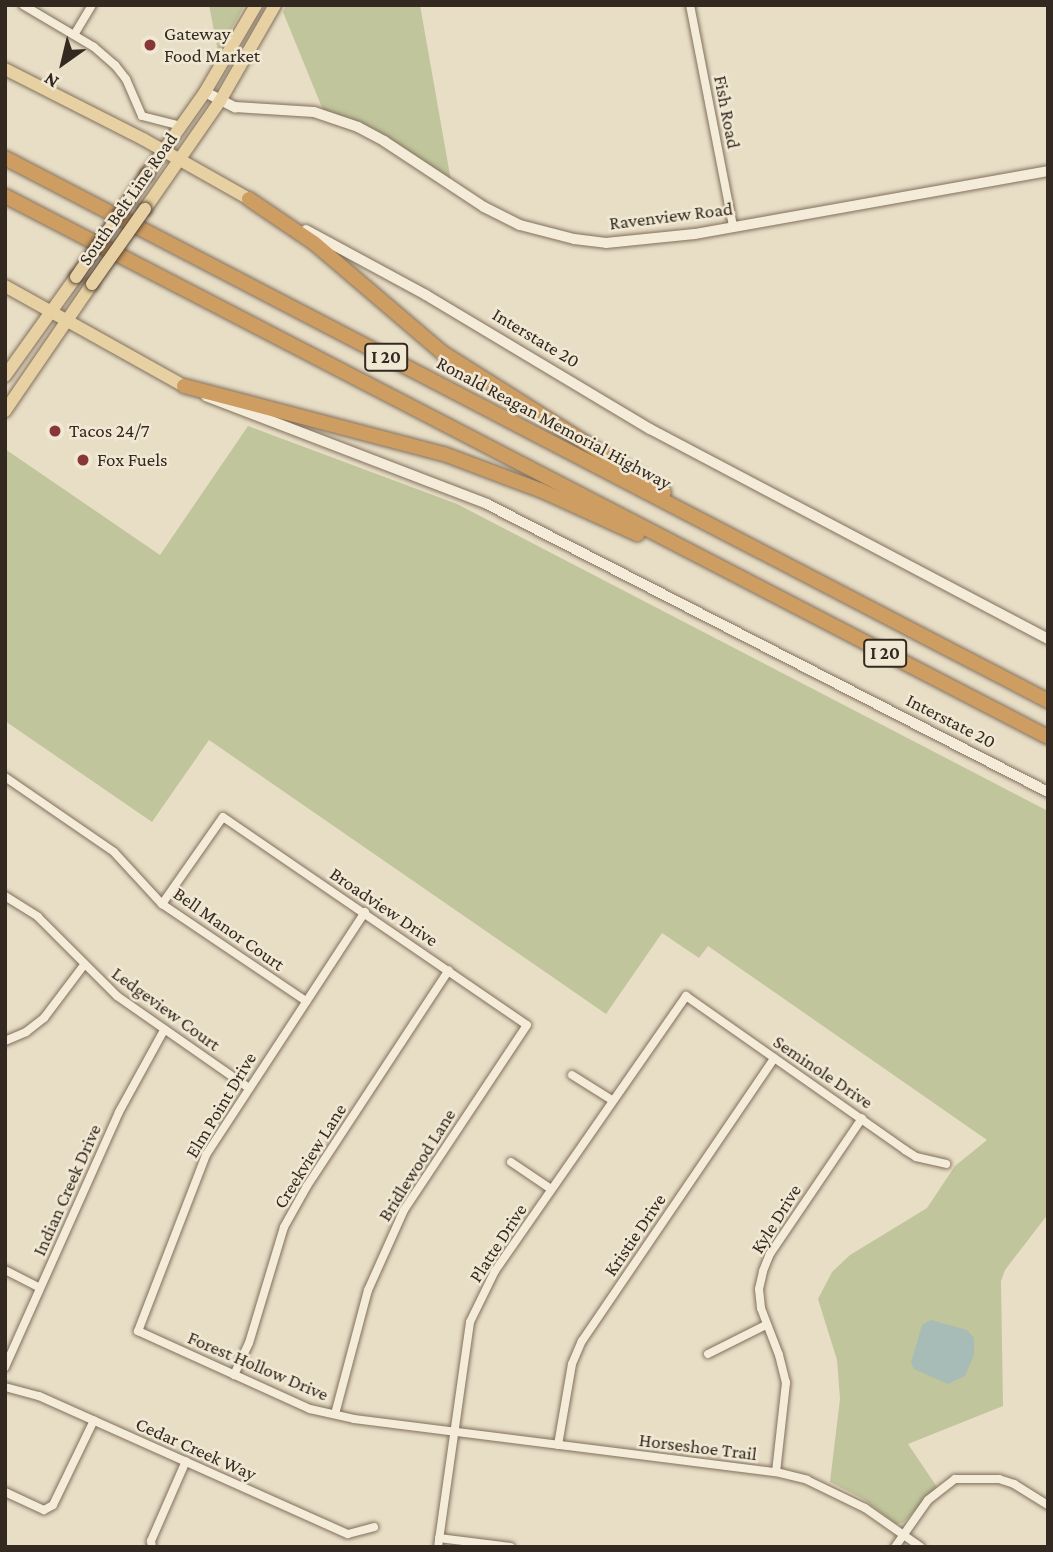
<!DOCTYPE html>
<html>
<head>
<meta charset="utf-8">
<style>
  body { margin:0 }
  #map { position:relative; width:1053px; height:1552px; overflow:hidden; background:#e8dec6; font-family:"Crimson Pro",serif }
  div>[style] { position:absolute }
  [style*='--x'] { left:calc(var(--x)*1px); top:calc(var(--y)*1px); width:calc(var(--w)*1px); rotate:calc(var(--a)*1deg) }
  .green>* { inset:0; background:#c0c59b }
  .water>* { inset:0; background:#a7bcb6 }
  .roads { filter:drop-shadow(0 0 2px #81705e) drop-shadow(0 0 2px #81705e) }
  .street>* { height:8px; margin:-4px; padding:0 4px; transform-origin:4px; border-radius:4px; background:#f4ecd8 }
  .secondary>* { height:10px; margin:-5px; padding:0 5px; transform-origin:5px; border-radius:5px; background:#f4ecd8 }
  .primary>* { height:12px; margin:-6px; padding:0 6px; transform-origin:6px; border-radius:6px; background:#e7d1a2 }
  .highway>* { height:14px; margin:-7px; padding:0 7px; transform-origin:7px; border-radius:7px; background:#cd9d61 }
  .bridges { filter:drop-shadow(0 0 2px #503f32) drop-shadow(0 0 2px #503f32) }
  .primary-bridge>* { height:12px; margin:-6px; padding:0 6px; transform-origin:6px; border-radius:6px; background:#e7d1a2 }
  .dots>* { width:19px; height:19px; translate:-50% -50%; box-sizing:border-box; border:4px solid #f1e8d4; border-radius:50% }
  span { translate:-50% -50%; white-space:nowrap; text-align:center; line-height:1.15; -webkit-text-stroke:5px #f1e8d4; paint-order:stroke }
  .shield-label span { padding:2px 5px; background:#f1e8d4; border:2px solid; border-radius:5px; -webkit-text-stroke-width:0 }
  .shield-label { font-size:18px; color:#332920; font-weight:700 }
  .poi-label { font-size:19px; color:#332920 }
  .left { translate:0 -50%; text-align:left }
  .street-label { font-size:19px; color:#332920 }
  .frame { position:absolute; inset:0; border:7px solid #332920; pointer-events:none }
  .north { position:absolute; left:28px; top:28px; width:70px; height:70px; -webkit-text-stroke:5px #f1e8d4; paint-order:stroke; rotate:214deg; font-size:19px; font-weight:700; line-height:28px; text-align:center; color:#332920 }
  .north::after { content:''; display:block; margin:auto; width:24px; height:32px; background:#332920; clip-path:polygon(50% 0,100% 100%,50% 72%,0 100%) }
</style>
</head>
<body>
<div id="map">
  <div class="green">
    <i style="clip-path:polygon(209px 5px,245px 5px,218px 52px)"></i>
    <i style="clip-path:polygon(286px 5px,420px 5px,451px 181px,323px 110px,283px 12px)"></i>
    <i style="clip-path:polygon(248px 426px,457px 504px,1048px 811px,1048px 1214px,1005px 1270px,1001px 1281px,1003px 1406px,908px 1444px,937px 1487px,903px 1523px,896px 1524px,863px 1499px,830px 1482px,840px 1399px,837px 1360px,818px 1299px,832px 1272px,850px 1255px,927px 1208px,955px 1166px,987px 1140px,708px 946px,699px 958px,662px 933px,606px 1014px,209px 740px,152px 822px,5px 721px,5px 449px,160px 555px)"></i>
  </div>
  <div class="water">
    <i style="clip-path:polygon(931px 1320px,967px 1330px,974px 1338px,974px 1355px,965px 1376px,948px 1384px,914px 1369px,911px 1363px,922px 1325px)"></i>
  </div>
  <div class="roads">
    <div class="street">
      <i style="--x:23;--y:5;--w:82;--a:30.6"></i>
      <i style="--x:94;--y:47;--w:28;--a:41"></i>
      <i style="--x:115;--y:65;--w:18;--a:52"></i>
      <i style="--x:126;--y:79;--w:40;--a:66.6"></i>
      <i style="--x:142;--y:116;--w:40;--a:14.4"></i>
      <i style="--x:690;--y:5;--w:225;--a:79"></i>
      <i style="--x:74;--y:35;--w:35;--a:-59"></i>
      <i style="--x:5;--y:777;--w:132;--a:34.5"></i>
      <i style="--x:114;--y:852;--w:71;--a:47.3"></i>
      <i style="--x:162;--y:904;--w:174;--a:34"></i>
      <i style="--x:5;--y:896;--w:39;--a:32"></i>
      <i style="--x:38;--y:917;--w:112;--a:45"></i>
      <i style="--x:117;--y:996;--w:161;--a:34.9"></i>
      <i style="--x:162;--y:904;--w:106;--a:-55"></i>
      <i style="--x:223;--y:817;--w:368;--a:34.4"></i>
      <i style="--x:527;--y:1025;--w:222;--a:123.6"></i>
      <i style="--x:404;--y:1210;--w:88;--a:114.2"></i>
      <i style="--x:368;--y:1290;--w:128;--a:104.9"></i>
      <i style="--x:365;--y:912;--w:290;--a:123.2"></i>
      <i style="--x:206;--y:1155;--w:189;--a:111.1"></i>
      <i style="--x:138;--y:1331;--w:189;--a:24.4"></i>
      <i style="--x:310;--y:1409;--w:45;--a:12.8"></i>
      <i style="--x:354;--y:1419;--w:425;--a:7.2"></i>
      <i style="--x:776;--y:1472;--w:32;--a:14"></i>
      <i style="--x:807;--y:1480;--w:64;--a:25.8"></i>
      <i style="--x:865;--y:1508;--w:68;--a:34.9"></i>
      <i style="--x:5;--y:1041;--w:23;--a:-23"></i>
      <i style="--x:26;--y:1032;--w:23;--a:-38"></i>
      <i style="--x:44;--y:1018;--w:66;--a:-53"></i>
      <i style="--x:572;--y:1075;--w:47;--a:32"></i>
      <i style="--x:511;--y:1162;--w:48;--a:34"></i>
      <i style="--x:5;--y:1270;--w:39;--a:27"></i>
      <i style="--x:708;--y:1354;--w:65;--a:-26.6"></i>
      <i style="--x:5;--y:1367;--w:279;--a:-65.9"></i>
      <i style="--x:119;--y:1112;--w:94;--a:-61.2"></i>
      <i style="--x:234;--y:1375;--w:35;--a:-65"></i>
      <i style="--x:249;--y:1343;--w:121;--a:-73.2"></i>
      <i style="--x:284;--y:1227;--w:47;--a:-60.7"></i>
      <i style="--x:307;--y:1186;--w:258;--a:-56.7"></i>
      <i style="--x:5;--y:1387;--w:35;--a:15"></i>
      <i style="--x:39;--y:1396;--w:338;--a:24.1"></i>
      <i style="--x:348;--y:1534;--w:27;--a:-15"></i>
      <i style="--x:558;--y:1445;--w:82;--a:-80.2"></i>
      <i style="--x:572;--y:1364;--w:25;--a:-67"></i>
      <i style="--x:582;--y:1341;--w:342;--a:-55.8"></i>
      <i style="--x:776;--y:1472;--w:90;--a:-83.6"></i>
      <i style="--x:786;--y:1383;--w:29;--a:-104"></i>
      <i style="--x:779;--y:1355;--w:50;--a:-111"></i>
      <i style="--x:761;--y:1308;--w:19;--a:-96"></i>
      <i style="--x:759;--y:1289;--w:18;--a:-77"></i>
      <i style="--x:763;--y:1271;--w:18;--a:-68"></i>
      <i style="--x:770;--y:1254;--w:164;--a:-55.9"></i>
      <i style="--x:5;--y:1492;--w:43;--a:24.8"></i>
      <i style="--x:44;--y:1510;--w:10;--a:-29"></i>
      <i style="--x:53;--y:1505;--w:94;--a:-64.2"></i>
      <i style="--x:439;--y:1538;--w:72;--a:7.2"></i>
      <i style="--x:152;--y:1547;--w:6;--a:-99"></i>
      <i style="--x:151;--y:1541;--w:87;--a:-66.4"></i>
      <i style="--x:438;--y:1547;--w:227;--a:-81.9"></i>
      <i style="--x:470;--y:1322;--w:57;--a:-63.9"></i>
      <i style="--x:495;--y:1271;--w:335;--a:-55.2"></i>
      <i style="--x:686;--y:996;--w:268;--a:35.1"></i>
      <i style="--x:905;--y:1150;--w:13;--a:32"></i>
      <i style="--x:916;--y:1157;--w:31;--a:13"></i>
      <i style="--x:895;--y:1547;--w:57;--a:-54.9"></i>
      <i style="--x:928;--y:1500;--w:34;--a:-38"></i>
      <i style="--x:955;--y:1479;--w:44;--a:0"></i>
      <i style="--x:999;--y:1479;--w:16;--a:18"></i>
      <i style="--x:1014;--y:1484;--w:40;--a:32"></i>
    </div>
    <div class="secondary">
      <i style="--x:205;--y:92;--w:34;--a:27"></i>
      <i style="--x:235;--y:107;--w:79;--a:3.6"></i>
      <i style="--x:314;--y:112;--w:46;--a:18.8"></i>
      <i style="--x:358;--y:127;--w:30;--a:28"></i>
      <i style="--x:384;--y:141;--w:120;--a:33.4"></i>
      <i style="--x:484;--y:207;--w:40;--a:26.6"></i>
      <i style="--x:520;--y:225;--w:56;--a:14.5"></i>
      <i style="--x:574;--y:239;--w:32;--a:7"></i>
      <i style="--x:606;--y:243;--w:89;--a:-5.8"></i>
      <i style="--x:695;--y:234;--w:359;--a:-10.1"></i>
      <i style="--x:306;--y:230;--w:136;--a:28.4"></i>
      <i style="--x:426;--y:295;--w:261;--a:30.9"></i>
      <i style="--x:650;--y:429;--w:450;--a:27.8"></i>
      <i style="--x:206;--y:396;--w:301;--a:21"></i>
      <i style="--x:487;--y:504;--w:631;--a:27.17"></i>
    </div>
    <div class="primary">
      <i style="--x:5;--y:69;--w:155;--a:26.9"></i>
      <i style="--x:143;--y:139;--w:122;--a:29.5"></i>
      <i style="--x:147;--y:174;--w:100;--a:-54.7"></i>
      <i style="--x:205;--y:92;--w:101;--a:-59.6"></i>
      <i style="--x:145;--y:209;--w:131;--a:-55.2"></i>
      <i style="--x:220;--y:101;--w:111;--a:-60.2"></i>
      <i style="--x:5;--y:286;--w:205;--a:29.2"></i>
      <i style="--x:5;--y:376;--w:122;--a:-54.4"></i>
      <i style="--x:5;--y:411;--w:154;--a:-55.6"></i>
    </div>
    <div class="highway">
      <i style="--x:5;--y:158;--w:1176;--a:27.5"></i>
      <i style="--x:5;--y:196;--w:1175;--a:27.42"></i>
      <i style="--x:249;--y:199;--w:78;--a:34.1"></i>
      <i style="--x:314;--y:243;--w:170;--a:40.5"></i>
      <i style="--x:443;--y:353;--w:261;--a:32.2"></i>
      <i style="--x:184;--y:386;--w:269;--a:14.7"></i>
      <i style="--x:444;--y:454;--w:103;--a:20.6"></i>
      <i style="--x:540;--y:490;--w:107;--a:24.4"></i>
    </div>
  </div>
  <div class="bridges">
    <div class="primary-bridge">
      <i style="--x:76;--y:277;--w:125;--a:-55.4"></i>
      <i style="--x:92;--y:284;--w:92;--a:-54.8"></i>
    </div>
  </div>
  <div class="dots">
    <i style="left:150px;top:45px;background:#893637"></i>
    <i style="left:55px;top:431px;background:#893637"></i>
    <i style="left:83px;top:460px;background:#893637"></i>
  </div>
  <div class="shield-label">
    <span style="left:386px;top:357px">I 20</span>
    <span style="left:885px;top:653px">I 20</span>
  </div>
  <div class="poi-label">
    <span class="left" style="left:164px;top:45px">Gateway<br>Food Market</span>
    <span class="left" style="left:69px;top:431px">Tacos 24/7</span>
    <span class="left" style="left:97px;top:460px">Fox Fuels</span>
  </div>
  <div class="street-label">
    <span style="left:727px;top:112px;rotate:79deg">Fish Road</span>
    <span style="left:128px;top:199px;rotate:-55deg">South Belt Line Road</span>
    <span style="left:671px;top:216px;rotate:-7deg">Ravenview Road</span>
    <span style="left:536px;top:338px;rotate:31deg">Interstate 20</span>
    <span style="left:554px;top:423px;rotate:28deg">Ronald Reagan Memorial Highway</span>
    <span style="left:951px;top:721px;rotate:27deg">Interstate 20</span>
    <span style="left:384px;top:907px;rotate:34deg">Broadview Drive</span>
    <span style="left:229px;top:929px;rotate:35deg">Bell Manor Court</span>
    <span style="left:166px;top:1009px;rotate:36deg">Ledgeview Court</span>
    <span style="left:823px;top:1072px;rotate:34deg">Seminole Drive</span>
    <span style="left:221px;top:1105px;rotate:-59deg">Elm Point Drive</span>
    <span style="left:310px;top:1156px;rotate:-58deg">Creekview Lane</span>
    <span style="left:417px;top:1165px;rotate:-58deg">Bridlewood Lane</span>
    <span style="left:67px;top:1190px;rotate:-66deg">Indian Creek Drive</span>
    <span style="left:776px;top:1219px;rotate:-58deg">Kyle Drive</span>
    <span style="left:635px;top:1235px;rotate:-56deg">Kristie Drive</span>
    <span style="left:498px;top:1243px;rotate:-57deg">Platte Drive</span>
    <span style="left:258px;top:1366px;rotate:23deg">Forest Hollow Drive</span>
    <span style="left:698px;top:1447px;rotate:7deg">Horseshoe Trail</span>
    <span style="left:196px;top:1449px;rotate:24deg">Cedar Creek Way</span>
  </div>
  <div class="frame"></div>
  <div class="north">N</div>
</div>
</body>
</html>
